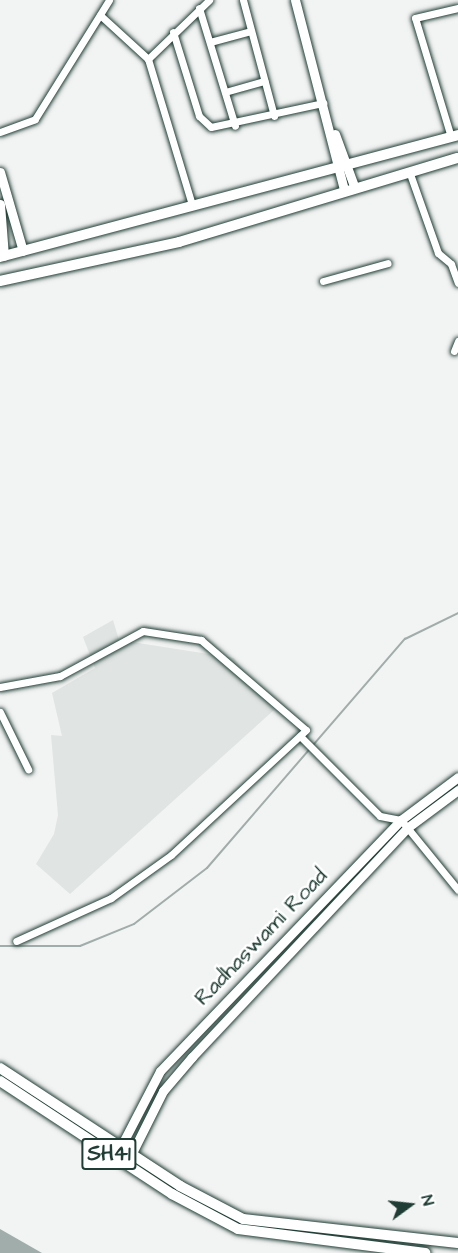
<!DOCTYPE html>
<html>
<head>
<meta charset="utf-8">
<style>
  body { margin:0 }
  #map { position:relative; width:458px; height:1253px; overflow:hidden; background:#f2f3f3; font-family:"Architects Daughter",sans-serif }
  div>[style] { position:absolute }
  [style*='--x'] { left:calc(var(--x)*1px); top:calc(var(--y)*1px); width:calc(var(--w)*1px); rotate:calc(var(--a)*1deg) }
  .built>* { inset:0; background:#e0e4e3 }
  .water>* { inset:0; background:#a1adaa }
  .stream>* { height:2px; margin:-1px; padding:0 1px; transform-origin:1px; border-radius:1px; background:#a1adaa }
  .roads { filter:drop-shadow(0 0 2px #1f3d34) drop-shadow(0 0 2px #1f3d34) }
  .minor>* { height:7px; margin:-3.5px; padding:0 3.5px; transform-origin:3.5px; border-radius:3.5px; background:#fff }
  .tertiary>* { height:9px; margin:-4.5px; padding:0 4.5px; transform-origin:4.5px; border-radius:4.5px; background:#fff }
  .secondary>* { height:10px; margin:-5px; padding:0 5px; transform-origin:5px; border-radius:5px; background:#fff }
  .primary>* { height:10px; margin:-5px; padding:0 5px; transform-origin:5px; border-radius:5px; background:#fff }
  span { translate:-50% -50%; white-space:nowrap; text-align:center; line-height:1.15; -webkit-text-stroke:5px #fff; paint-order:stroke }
  .shield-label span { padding:2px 4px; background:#fff; border:2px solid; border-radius:4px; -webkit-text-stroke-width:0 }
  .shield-label { font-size:21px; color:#1f3d34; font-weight:700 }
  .street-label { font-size:22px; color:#1f3d34 }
  .north { position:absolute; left:380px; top:1175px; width:60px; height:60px; -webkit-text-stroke:4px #fff; paint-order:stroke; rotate:75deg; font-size:16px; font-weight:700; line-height:24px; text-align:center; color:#1f3d34 }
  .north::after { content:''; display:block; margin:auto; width:21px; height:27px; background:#1f3d34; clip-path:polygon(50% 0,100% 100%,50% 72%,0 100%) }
</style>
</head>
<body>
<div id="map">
  <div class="built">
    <i style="clip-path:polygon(113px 620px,119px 640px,234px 658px,274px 710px,70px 894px,36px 864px,54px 834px,58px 815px,51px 735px,62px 736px,52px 693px,95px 668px,83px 637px)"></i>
  </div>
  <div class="water">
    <i style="clip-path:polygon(0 1229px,42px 1253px,0 1253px)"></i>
  </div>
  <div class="stream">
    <i style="--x:0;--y:946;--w:80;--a:0"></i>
    <i style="--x:80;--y:946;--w:58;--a:-22.2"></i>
    <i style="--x:134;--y:924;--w:92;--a:-37.5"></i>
    <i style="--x:207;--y:868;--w:303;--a:-49.2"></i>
    <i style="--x:405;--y:639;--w:59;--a:-26.1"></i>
  </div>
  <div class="roads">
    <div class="minor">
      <i style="--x:243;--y:0;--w:120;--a:75"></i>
      <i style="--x:199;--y:8;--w:123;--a:73"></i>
      <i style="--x:100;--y:15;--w:65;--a:42.5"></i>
      <i style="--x:148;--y:59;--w:85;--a:-44"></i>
      <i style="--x:173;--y:32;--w:88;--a:72.8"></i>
      <i style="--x:199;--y:116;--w:16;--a:43"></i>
      <i style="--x:211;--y:127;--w:115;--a:-12.1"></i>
      <i style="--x:210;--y:42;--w:42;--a:-15"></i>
      <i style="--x:148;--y:59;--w:152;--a:73.2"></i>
      <i style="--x:225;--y:92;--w:41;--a:-15.8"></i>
      <i style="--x:0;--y:132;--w:37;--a:-20"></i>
      <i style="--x:35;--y:119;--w:140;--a:-58.1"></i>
      <i style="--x:451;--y:137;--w:124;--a:-106.8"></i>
      <i style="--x:415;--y:18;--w:44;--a:-13.1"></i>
      <i style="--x:409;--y:171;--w:87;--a:70.5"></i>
      <i style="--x:438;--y:253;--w:17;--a:40"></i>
      <i style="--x:451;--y:264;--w:20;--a:70"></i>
      <i style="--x:323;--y:281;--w:67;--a:-15.5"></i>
      <i style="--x:454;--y:351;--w:11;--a:-68"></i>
      <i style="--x:0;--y:687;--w:61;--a:-10.4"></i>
      <i style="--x:60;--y:676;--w:94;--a:-28.5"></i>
      <i style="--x:143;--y:631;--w:59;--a:8.8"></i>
      <i style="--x:201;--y:640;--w:138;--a:40.6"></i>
      <i style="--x:306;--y:730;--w:184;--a:137.2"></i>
      <i style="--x:171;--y:855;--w:74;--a:144.4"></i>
      <i style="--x:111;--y:898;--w:104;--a:155.6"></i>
      <i style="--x:0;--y:712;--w:64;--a:63.8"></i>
      <i style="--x:300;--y:736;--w:113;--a:45"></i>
      <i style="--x:380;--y:816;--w:21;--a:11"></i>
      <i style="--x:401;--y:820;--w:90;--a:50.8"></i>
    </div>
    <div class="tertiary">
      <i style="--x:295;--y:0;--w:195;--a:75.5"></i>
      <i style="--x:335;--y:134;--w:55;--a:69.9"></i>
      <i style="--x:0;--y:172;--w:82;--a:73.8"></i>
      <i style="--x:0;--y:204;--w:52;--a:85.6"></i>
      <i style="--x:118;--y:1152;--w:91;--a:-62.6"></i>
      <i style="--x:160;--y:1071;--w:348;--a:-46.2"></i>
      <i style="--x:401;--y:820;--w:71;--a:-37"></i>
      <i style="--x:129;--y:1159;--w:76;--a:-63.4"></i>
      <i style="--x:163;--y:1091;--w:45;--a:-49.5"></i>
      <i style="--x:192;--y:1057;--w:314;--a:-46.8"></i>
      <i style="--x:407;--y:828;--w:64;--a:-36.7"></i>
    </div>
    <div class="secondary">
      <i style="--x:0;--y:257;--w:474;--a:-14.9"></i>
      <i style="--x:0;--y:281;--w:183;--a:-12.3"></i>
      <i style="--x:179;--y:242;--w:291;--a:-16.8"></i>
    </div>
    <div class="primary">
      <i style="--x:0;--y:1068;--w:215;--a:33.2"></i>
      <i style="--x:180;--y:1186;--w:71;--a:27.6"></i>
      <i style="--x:243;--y:1219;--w:216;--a:6.4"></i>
      <i style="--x:0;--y:1081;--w:206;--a:33.3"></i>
      <i style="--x:172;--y:1194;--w:75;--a:27.9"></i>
      <i style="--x:238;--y:1229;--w:189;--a:7.3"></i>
    </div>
  </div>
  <div class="shield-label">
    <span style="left:109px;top:1154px">SH41</span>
  </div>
  <div class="street-label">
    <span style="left:261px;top:937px;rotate:-46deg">Radhaswami Road</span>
  </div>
  <div class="north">N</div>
</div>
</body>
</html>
